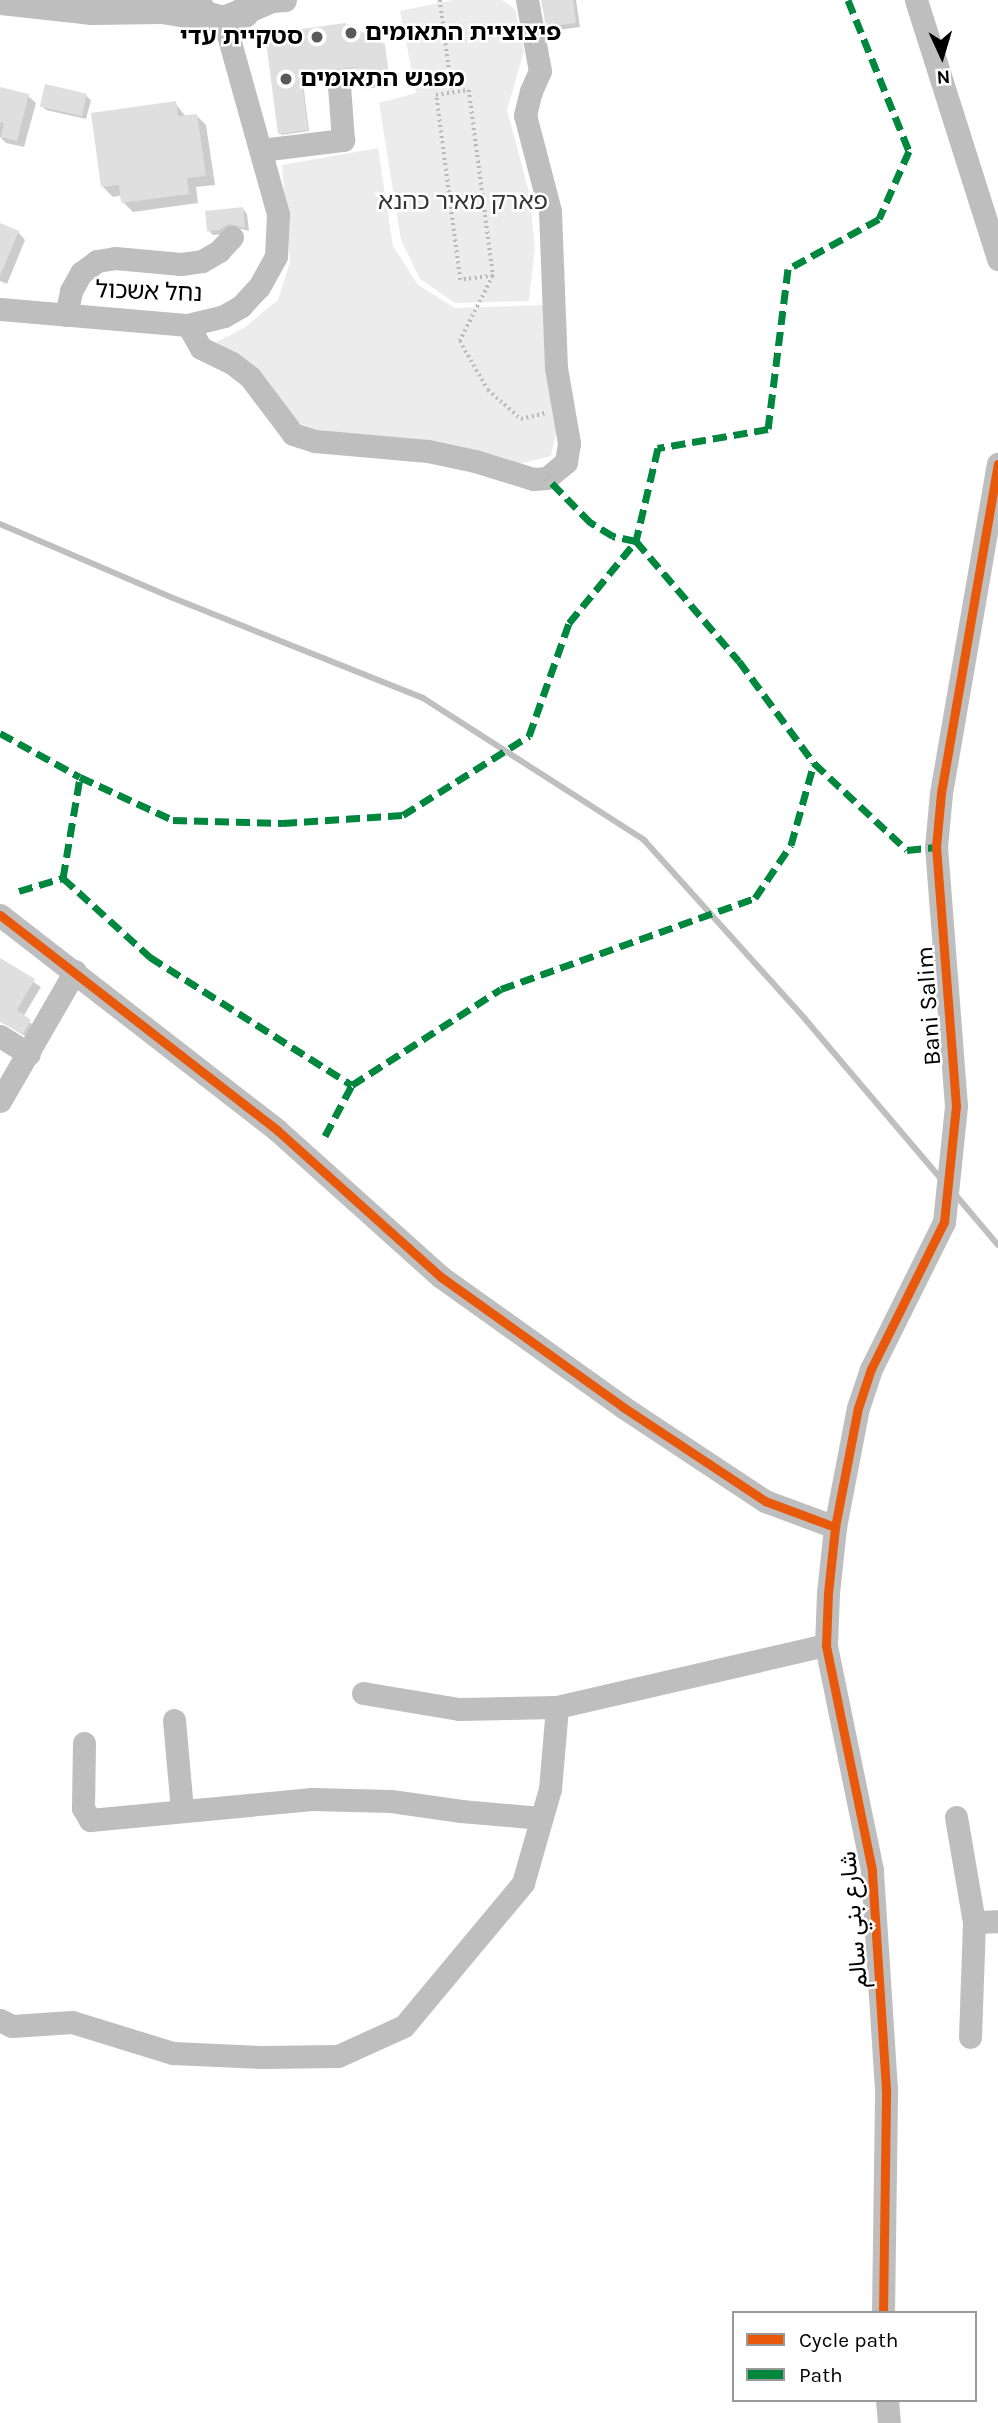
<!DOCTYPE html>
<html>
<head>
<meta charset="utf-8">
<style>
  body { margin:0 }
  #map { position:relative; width:998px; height:2423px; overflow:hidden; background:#fff; font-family:Karla,Vazirmatn,"Noto Sans Hebrew",sans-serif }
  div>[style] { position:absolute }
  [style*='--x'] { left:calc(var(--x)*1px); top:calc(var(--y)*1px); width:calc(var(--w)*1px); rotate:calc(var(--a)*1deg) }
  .green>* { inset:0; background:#ececec }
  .shadow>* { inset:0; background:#0003 }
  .stream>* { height:6px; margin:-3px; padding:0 3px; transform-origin:3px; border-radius:3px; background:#bfbfbf }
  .building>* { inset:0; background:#dfdfdf; transform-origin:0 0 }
  .path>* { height:3.5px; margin-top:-1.75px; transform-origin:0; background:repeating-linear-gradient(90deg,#b9b9b9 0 2px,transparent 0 5.5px) }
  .minor>* { height:23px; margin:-11.5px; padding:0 11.5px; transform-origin:11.5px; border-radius:11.5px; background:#bebebe }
  .major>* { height:30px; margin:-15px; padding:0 15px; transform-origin:15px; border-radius:15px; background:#bebebe }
  .quiet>* { height:7px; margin-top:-3.5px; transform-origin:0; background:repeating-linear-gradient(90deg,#00873e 0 14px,transparent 0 21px) }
  .cycleway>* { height:9px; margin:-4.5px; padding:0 4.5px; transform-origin:4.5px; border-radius:4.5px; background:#e8590c }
  .dots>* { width:19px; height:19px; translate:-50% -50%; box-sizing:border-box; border:4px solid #fff; border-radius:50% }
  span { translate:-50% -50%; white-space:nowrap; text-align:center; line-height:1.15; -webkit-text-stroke:5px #fff; paint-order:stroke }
  .poi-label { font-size:24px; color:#000; font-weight:700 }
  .left { translate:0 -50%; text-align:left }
  .right { translate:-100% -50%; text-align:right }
  .park-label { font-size:24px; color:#333 }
  .street-label { font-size:24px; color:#000 }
  .legend { position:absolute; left:732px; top:2311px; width:245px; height:91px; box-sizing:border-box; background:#fff; border:2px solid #999; margin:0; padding:9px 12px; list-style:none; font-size:21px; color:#000 }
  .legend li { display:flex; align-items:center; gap:14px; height:35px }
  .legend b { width:35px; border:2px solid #999 }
  .north { position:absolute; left:907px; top:21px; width:70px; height:70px; -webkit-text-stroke:5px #fff; paint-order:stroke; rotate:176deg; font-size:19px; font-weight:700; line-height:28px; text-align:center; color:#000 }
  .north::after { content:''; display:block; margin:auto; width:24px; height:32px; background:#000; clip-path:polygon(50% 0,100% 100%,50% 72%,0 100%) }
</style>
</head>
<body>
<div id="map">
  <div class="green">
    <i style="clip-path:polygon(453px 0,502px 0,515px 9px,524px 51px,507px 110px,529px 192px,535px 248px,529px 301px,455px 303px,420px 279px,401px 240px,379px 103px,416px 93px,400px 11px)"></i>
    <i style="clip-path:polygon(378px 148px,393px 246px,418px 285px,455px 308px,544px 305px,556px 432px,551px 456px,519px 464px,312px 429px,290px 418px,209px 346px,244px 328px,278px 300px,290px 262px,282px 165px)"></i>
  </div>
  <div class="shadow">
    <i style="clip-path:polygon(543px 0,576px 0,580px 27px,553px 31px,548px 26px)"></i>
    <i style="clip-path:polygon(267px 35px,384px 46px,391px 86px,363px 89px,359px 68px,302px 75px,309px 131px,281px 135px)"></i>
    <i style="clip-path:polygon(0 88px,28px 96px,36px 103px,24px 147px,6px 143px,0 137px)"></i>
    <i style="clip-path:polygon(86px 96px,91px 100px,86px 119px,46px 110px,42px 105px)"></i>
    <i style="clip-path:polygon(175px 103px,186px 117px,196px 115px,206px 125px,215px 185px,196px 187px,198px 203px,133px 212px,123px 202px,122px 195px,113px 197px,103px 187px)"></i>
    <i style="clip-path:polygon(243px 209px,247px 214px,249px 231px,234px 227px,224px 234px,213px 235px,208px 230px)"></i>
    <i style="clip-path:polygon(0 225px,18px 232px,25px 240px,7px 284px,0 281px)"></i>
    <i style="clip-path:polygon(0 960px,41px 987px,23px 1017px,37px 1028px,30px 1039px,0 1021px)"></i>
  </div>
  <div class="stream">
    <i style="--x:0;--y:524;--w:183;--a:23.2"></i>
    <i style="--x:168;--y:596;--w:275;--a:21.8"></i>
    <i style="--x:423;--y:698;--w:263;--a:32.7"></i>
    <i style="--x:644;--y:840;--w:241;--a:48"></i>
    <i style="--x:805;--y:1019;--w:211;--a:49.6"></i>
    <i style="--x:954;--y:1193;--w:68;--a:49.8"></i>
  </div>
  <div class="building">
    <i style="clip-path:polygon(541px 0,573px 0,576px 23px,546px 27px)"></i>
    <i style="clip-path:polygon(345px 23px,385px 44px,390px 84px,360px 88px,357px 67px,301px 74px,308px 130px,278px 134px,265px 34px)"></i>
    <i style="left:45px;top:84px;width:43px;height:23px;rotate:13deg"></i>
    <i style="clip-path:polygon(0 87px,29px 94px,17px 141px,1px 137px,4px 123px,0 122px)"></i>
    <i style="clip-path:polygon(176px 101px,178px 116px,197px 114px,206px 176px,187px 178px,189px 194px,121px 203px,119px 185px,101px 187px,91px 113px)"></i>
    <i style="clip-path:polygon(243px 207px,245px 228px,229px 224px,219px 230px,207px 231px,205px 211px)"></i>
    <i style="clip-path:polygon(0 223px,19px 231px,0 276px)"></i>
    <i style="clip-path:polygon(0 958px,35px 979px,17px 1010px,31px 1020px,23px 1034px,0 1022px)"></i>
  </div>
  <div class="path">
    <i style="--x:440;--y:0;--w:93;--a:82.6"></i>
    <i style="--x:493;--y:276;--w:33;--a:173"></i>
    <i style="--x:460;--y:280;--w:187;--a:-97.4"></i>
    <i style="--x:436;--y:95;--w:33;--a:-9"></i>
    <i style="--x:469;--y:90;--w:188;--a:82.6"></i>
    <i style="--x:493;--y:276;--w:73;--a:116.9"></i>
    <i style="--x:460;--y:341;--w:56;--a:60.3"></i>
    <i style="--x:488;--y:390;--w:44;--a:41.3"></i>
    <i style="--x:521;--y:419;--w:25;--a:-14"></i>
  </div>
  <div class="minor">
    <i style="--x:916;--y:0;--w:272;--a:72.4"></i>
    <i style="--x:244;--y:13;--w:30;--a:-23"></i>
    <i style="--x:272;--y:1;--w:13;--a:-4"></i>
    <i style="--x:261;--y:150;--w:83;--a:-7"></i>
    <i style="--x:343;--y:140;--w:54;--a:-94.2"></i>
    <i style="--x:0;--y:309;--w:189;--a:4.9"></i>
    <i style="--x:188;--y:325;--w:37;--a:-14"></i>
    <i style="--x:224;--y:316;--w:20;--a:-30"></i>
    <i style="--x:241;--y:306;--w:26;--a:-47"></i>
    <i style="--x:259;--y:287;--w:35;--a:-61"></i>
    <i style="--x:276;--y:256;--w:42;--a:-87.3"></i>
    <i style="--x:278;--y:214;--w:200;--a:-105.6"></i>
    <i style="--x:66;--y:315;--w:25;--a:-78"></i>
    <i style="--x:71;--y:291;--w:21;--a:-61"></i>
    <i style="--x:81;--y:273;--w:20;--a:-37"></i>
    <i style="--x:97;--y:261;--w:18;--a:-9"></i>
    <i style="--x:115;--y:258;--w:66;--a:5.2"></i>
    <i style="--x:181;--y:264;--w:21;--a:-8"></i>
    <i style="--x:202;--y:261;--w:20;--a:-30"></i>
    <i style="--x:219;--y:251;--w:19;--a:-47"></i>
    <i style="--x:188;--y:325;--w:26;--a:61"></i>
    <i style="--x:201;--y:348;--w:34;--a:26"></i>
    <i style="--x:232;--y:363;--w:23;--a:38"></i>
    <i style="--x:250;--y:377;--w:71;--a:53"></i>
    <i style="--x:293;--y:434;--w:23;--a:18"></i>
    <i style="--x:315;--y:441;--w:113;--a:5.1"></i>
    <i style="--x:428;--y:451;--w:48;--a:12"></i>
    <i style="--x:475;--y:461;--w:61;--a:17.2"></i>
    <i style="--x:533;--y:479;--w:14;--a:-4"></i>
    <i style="--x:547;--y:478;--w:25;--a:-40"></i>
    <i style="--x:566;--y:462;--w:19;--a:-81"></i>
    <i style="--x:569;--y:443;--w:76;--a:-99.8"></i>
    <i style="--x:556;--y:368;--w:157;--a:-92.2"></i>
    <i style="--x:550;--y:211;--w:99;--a:-104.6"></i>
    <i style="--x:525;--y:115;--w:25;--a:-76"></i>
    <i style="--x:531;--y:91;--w:22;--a:-66"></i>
    <i style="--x:540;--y:71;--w:72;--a:-100.4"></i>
    <i style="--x:0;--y:915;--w:351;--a:37.8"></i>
    <i style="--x:277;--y:1130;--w:220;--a:41.9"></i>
    <i style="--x:441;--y:1277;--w:224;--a:35.5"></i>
    <i style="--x:623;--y:1407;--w:170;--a:33.5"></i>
    <i style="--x:765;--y:1501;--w:75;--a:20.4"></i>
    <i style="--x:0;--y:1036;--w:34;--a:32"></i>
    <i style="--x:0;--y:1101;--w:150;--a:-60"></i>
    <i style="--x:363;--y:1693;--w:97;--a:9.5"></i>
    <i style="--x:459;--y:1709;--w:98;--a:-1.2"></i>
    <i style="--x:557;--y:1707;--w:276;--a:-13"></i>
    <i style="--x:174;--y:1720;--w:89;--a:84.9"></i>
    <i style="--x:84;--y:1743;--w:65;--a:90.9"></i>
    <i style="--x:83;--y:1808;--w:14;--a:60"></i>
    <i style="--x:90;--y:1820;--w:223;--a:-5.4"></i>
    <i style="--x:312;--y:1799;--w:79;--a:1.5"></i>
    <i style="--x:391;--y:1801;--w:71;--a:8.1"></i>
    <i style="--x:461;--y:1811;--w:80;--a:5"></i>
    <i style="--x:956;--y:1817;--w:107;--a:80.3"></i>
    <i style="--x:974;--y:1922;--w:24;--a:-2"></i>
    <i style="--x:0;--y:2020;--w:13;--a:27"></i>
    <i style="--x:12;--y:2026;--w:60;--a:-3.8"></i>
    <i style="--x:72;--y:2022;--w:106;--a:17.1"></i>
    <i style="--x:173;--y:2053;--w:89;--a:2.6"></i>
    <i style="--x:262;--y:2057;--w:76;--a:-0.8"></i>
    <i style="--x:338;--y:2056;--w:72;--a:-24.4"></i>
    <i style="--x:404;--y:2026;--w:186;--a:-50.2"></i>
    <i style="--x:523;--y:1883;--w:98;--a:-74"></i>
    <i style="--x:550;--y:1789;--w:82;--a:-85.1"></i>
    <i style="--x:970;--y:2037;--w:115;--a:-88"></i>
    <i style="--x:883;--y:2313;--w:224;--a:-89.2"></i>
    <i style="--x:886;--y:2089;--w:219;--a:-93.7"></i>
    <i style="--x:872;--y:1870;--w:230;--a:-101.6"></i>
    <i style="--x:826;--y:1645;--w:52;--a:-87.8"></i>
    <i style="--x:828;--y:1593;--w:66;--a:-83.9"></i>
    <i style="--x:835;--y:1527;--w:121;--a:-79.1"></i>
    <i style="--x:858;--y:1408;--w:41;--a:-71.6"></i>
    <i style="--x:871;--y:1369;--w:164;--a:-63.6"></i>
    <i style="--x:944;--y:1222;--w:117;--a:-84.1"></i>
    <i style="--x:956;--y:1106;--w:260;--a:-94.4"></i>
    <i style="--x:936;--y:847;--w:54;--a:-84.7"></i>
    <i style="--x:941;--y:793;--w:334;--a:-80.2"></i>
    <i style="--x:887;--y:2400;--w:23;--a:85"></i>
  </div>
  <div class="major">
    <i style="--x:0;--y:0;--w:93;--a:6.2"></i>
    <i style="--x:92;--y:10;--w:70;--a:-0.8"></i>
    <i style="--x:162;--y:9;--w:44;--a:9.2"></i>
    <i style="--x:193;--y:1;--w:19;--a:51"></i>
    <i style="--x:205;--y:16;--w:20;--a:15"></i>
    <i style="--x:224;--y:21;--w:22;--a:-22"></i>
    <i style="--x:244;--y:13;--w:15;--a:-58"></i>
  </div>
  <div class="quiet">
    <i style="--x:848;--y:0;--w:163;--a:68"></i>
    <i style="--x:909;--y:151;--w:74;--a:113.8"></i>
    <i style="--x:879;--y:219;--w:104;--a:151.2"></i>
    <i style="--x:788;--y:269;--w:161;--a:97.1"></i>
    <i style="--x:768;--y:429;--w:112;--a:170.2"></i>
    <i style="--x:658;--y:448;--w:96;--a:103.3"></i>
    <i style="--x:636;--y:541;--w:158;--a:49.4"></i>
    <i style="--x:739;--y:661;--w:127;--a:53.7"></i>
    <i style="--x:814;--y:763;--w:127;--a:43.1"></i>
    <i style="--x:907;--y:850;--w:29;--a:-6"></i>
    <i style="--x:0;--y:733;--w:91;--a:28.8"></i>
    <i style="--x:63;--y:878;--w:102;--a:-80.4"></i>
    <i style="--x:80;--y:777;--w:102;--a:24.8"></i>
    <i style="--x:173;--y:820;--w:110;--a:1.6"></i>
    <i style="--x:283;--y:823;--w:120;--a:-3.8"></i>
    <i style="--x:403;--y:815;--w:149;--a:-32.1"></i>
    <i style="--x:529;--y:736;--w:120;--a:-70.5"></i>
    <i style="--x:569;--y:623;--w:106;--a:-50.7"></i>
    <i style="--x:636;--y:541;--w:24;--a:-168"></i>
    <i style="--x:613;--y:536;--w:26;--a:-149"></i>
    <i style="--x:591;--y:523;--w:63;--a:-134.4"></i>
    <i style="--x:19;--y:891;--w:46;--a:-16.5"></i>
    <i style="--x:63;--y:878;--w:118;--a:42.2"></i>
    <i style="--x:150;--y:957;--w:239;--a:32.4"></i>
    <i style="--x:325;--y:1136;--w:58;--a:-62.1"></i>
    <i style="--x:352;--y:1085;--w:177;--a:-32.8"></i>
    <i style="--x:501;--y:989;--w:270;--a:-19.7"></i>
    <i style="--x:755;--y:898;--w:64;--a:-55.8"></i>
    <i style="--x:791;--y:845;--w:85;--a:-74.3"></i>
  </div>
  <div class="cycleway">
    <i style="--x:0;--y:915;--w:351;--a:37.8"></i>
    <i style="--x:277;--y:1130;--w:220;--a:41.9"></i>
    <i style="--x:441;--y:1277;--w:224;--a:35.5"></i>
    <i style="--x:623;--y:1407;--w:170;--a:33.5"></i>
    <i style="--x:765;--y:1501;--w:75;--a:20.4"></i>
    <i style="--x:883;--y:2313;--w:224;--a:-89.2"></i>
    <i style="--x:886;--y:2089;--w:219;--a:-93.7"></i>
    <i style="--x:872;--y:1870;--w:230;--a:-101.6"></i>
    <i style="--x:826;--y:1645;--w:52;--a:-87.8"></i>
    <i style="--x:828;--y:1593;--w:66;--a:-83.9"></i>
    <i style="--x:835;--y:1527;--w:121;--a:-79.1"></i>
    <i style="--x:858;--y:1408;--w:41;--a:-71.6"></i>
    <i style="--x:871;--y:1369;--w:164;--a:-63.6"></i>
    <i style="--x:944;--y:1222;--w:117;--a:-84.1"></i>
    <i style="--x:956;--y:1106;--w:260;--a:-94.4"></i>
    <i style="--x:936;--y:847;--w:54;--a:-84.7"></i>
    <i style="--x:941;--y:793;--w:334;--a:-80.2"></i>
  </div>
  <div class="dots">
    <i style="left:351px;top:33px;background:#595959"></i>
    <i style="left:317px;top:37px;background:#595959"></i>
    <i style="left:286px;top:79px;background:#595959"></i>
  </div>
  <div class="poi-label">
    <span class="left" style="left:365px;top:33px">פיצוציית התאומים</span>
    <span class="right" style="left:303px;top:37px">סטקיית עדי</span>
    <span class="left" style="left:300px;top:79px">מפגש התאומים</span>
  </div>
  <div class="park-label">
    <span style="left:463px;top:202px">פארק מאיר כהנא</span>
  </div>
  <div class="street-label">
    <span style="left:149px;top:292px;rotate:2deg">נחל אשכול</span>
    <span style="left:929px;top:1006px;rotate:-94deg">Bani Salim</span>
    <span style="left:854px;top:1920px;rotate:-95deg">شارع بني سالم</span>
  </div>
  <ul class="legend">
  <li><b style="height:9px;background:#e8590c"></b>Cycle path</li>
  <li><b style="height:9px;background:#00873e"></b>Path</li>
  </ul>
  <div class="north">N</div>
</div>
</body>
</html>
